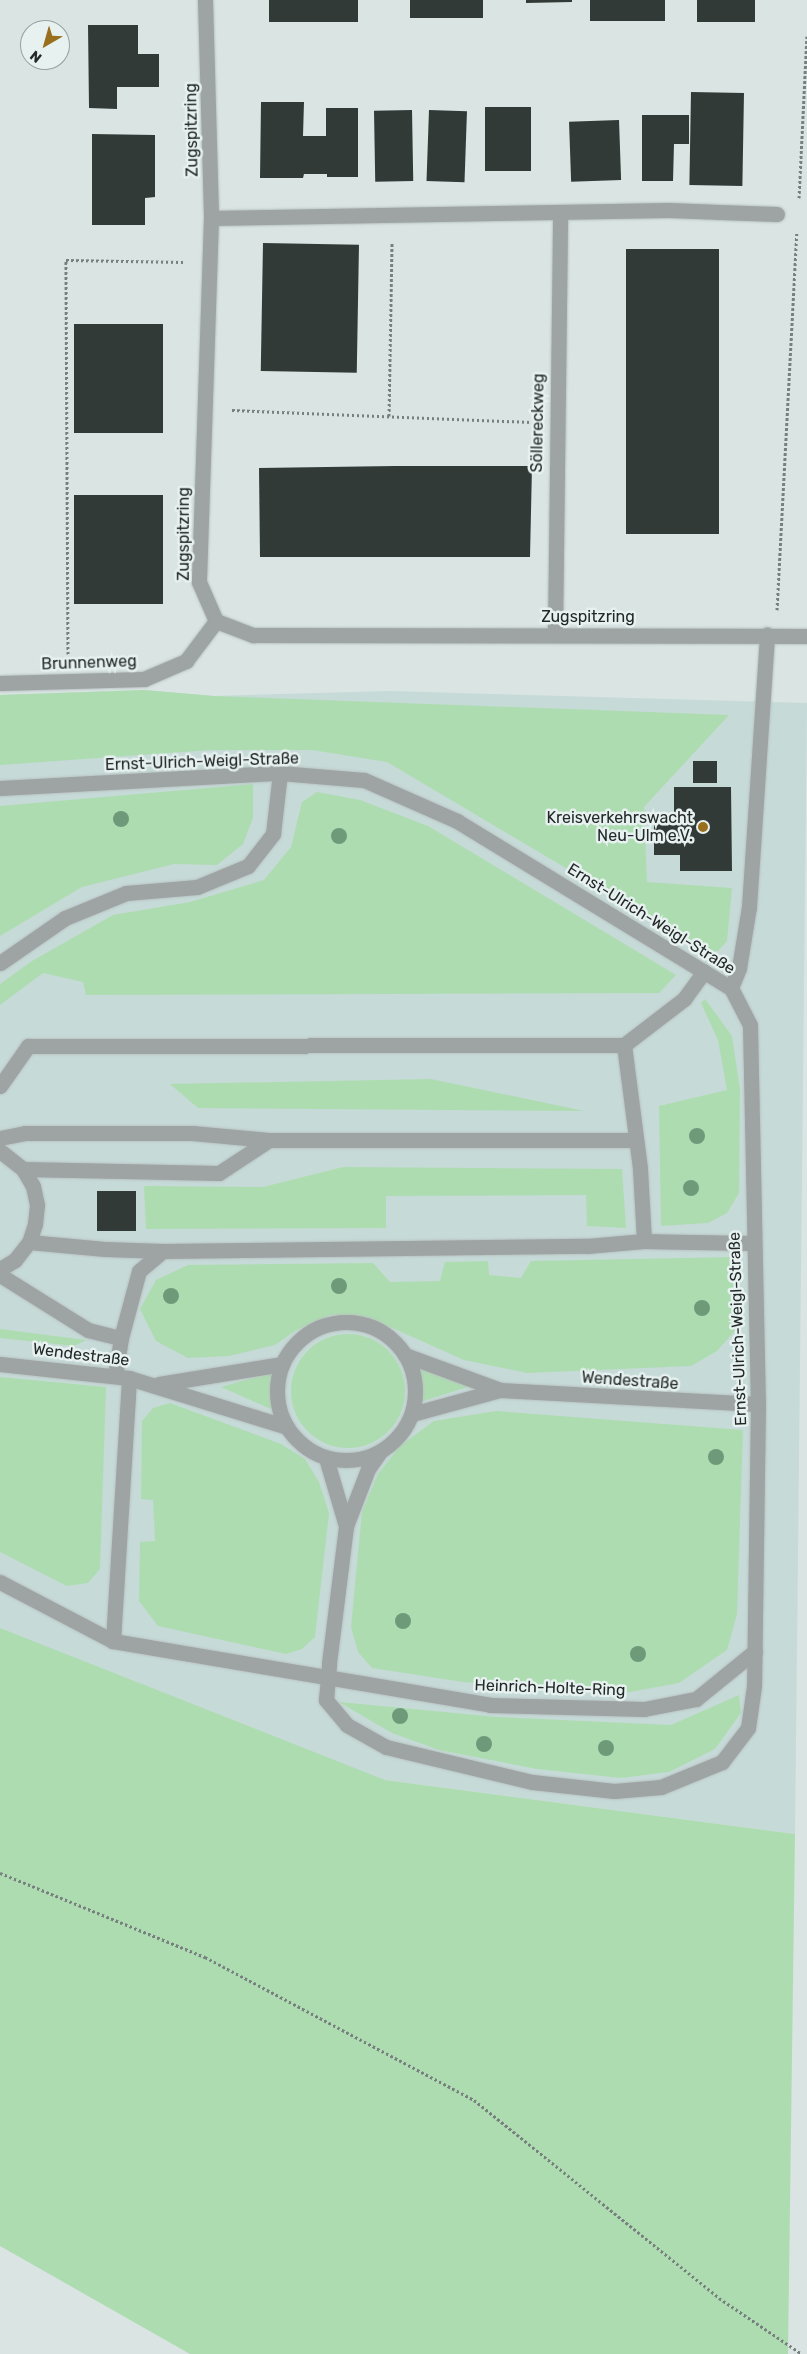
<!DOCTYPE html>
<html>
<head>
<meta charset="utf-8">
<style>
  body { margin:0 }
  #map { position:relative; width:807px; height:2354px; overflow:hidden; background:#d9e4e3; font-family:Rubik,sans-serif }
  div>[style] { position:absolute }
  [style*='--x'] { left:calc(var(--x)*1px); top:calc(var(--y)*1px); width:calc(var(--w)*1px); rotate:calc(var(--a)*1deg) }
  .built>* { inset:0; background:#c6dad8 }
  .green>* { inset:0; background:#aedcb1 }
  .round { border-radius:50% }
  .building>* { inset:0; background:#323a37; transform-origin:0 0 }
  .path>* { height:3px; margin-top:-1.5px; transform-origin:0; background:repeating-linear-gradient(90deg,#78807f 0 2.5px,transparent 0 5px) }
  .roads { filter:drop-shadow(0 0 1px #b8c2c1) drop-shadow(0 0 1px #b8c2c1) }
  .lane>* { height:15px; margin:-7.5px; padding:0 7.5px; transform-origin:7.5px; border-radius:7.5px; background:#9ea3a4 }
  .lane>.ring { margin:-7.5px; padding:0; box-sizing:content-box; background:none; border:15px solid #9ea3a4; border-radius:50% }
  .street>* { height:15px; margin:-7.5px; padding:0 7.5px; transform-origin:7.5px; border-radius:7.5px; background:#9ea3a4 }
  .trees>* { width:16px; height:16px; margin:-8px; border-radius:50%; background:#6e9a7a }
  .dots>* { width:14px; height:14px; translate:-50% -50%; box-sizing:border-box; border:2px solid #e6f1f0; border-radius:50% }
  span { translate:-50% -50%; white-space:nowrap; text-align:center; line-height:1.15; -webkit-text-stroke:5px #e6f1f0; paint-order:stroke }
  .street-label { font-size:16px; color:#242828 }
  .poi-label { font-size:16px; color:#242828 }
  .right { translate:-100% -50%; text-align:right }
  .north { position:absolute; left:20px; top:20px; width:50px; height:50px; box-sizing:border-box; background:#e6f1f0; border:1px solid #98a1a0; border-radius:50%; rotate:218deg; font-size:14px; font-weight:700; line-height:20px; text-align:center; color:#242828 }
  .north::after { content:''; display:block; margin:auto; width:18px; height:22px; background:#996e1c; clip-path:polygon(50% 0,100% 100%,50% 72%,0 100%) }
</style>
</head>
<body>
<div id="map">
  <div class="built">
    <i style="clip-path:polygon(144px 690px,214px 696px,390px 691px,807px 703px,795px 1834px,385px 1780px,88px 1675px,0 1630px,0 695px)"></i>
  </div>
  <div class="green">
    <i style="clip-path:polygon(144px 690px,214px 696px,729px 715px,644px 807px,647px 882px,732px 888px,727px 941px,718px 951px,704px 950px,387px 762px,312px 750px,211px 750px,0 765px,0 695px)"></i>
    <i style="clip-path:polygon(253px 784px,253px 818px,243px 844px,217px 865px,174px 864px,82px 887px,0 936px,0 806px)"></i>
    <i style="clip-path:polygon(317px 792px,360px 800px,428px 826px,676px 975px,659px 993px,86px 995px,83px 982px,43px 973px,0 1005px,0 984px,32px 961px,113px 915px,190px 902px,264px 880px,291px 847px,302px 802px)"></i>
    <i style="clip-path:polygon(705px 999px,732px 1036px,740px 1089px,739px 1193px,727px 1213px,708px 1223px,661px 1226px,659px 1106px,727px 1090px,718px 1040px,701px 1003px)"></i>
    <i style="clip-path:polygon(431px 1079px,584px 1111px,198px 1108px,170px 1084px)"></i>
    <i style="clip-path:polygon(343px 1167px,622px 1169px,626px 1228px,587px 1226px,586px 1195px,386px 1196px,386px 1228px,146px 1229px,144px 1186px,263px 1187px)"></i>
    <i style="clip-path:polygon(738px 1257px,740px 1325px,717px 1351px,691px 1366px,527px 1373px,464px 1360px,370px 1318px,330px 1315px,295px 1331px,275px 1345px,229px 1356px,188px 1358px,156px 1341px,140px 1309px,156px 1280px,188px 1265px,373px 1263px,390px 1282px,440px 1281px,445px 1262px,488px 1261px,489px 1275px,521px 1278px,531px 1261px)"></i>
    <i style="clip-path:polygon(0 1329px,86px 1340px,74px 1346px,0 1338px)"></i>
    <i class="round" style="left:291px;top:1334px;width:114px;height:114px"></i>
    <i style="clip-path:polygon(416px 1368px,471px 1386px,420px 1402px,422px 1387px)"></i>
    <i style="clip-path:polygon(273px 1372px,271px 1409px,221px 1387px)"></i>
    <i style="clip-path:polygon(0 1377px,106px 1387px,100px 1569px,88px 1583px,67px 1586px,0 1552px)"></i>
    <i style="clip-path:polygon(170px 1403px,281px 1444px,305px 1459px,319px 1482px,329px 1513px,315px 1637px,302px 1649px,286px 1654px,158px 1626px,139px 1601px,140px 1542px,155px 1541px,153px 1500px,141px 1499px,142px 1421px,153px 1408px)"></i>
    <i style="clip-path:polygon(496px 1411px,743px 1430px,737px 1614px,727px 1650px,679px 1683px,624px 1693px,463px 1682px,372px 1668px,358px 1652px,351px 1627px,362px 1512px,378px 1474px,400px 1446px,434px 1421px)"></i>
    <i style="clip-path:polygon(0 1628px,385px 1780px,795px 1834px,788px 2354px,190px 2354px,0 2246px)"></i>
    <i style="clip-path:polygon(739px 1695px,741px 1713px,715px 1749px,669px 1772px,621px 1778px,537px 1769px,439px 1750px,392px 1733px,339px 1702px,497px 1717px,671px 1725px)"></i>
  </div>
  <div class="building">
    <i style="left:269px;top:0;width:89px;height:22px"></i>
    <i style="left:410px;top:0;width:73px;height:18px"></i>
    <i style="clip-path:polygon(526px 0,572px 0,572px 2px,526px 3px)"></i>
    <i style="left:590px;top:0;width:75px;height:21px"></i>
    <i style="left:697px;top:0;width:58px;height:22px"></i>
    <i style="clip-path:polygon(88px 25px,138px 25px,138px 54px,159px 54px,159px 87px,117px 87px,117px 109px,89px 108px)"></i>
    <i style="left:691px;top:92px;width:53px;height:93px;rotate:1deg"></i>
    <i style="clip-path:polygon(261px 102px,304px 102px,303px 136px,326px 136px,326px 108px,358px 108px,358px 177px,327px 177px,327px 174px,304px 174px,303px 178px,260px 178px)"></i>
    <i style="left:531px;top:107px;width:64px;height:46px;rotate:90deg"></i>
    <i style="left:412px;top:110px;width:71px;height:38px;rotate:89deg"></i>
    <i style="left:429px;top:110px;width:38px;height:71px;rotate:2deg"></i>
    <i style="clip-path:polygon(642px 115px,689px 115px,689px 144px,674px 144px,673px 181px,642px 181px)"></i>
    <i style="left:619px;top:120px;width:60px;height:50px;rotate:88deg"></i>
    <i style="clip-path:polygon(92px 134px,155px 135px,155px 197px,145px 198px,145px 225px,92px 225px)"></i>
    <i style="left:263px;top:243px;width:96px;height:128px;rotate:1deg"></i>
    <i style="left:626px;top:249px;width:93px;height:285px"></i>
    <i style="left:74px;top:324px;width:89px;height:109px"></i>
    <i style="clip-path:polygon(395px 466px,532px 466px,530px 557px,260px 557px,259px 468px)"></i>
    <i style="left:74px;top:495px;width:89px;height:109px"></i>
    <i style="left:717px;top:761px;width:22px;height:24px;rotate:90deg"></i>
    <i style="clip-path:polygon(674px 787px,731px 787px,732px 871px,680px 871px,680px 855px,654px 855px,654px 814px,674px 814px)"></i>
    <i style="left:97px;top:1191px;width:39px;height:40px"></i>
  </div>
  <div class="path">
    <i style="--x:799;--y:198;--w:162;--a:-87.2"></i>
    <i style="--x:232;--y:410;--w:299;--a:2.3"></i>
    <i style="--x:389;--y:416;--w:174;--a:-89"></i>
    <i style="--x:777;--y:610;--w:377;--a:-87"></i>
    <i style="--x:68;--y:654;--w:394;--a:-90.3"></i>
    <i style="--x:66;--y:260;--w:117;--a:1"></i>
    <i style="--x:0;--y:1873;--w:222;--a:22.3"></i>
    <i style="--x:205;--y:1957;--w:305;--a:28"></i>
    <i style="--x:474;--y:2100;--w:315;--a:38.9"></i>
    <i style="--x:719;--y:2298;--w:100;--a:34"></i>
  </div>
  <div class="roads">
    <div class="lane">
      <i style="--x:0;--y:683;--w:144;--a:-1.6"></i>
      <i style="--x:144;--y:679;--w:46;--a:-23.2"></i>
      <i style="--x:186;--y:661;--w:50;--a:-53.1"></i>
      <i style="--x:0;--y:788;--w:280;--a:-3.1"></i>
      <i style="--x:280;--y:773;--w:84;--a:4.8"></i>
      <i style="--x:364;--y:780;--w:102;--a:23.8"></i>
      <i style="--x:457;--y:821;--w:321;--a:31.4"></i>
      <i style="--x:731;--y:988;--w:42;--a:62.8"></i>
      <i style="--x:750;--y:1025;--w:379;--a:88.8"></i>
      <i style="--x:758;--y:1404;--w:282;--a:90.8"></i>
      <i style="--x:754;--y:1686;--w:42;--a:98.1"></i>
      <i style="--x:748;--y:1728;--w:43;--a:127.4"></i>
      <i style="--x:722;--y:1762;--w:66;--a:157.7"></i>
      <i style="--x:661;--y:1787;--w:47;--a:175.1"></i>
      <i style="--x:614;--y:1791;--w:82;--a:-173.7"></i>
      <i style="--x:532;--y:1782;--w:150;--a:-166.5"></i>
      <i style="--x:386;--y:1747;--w:45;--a:-150.6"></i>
      <i style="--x:347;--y:1725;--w:33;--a:-130"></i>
      <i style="--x:326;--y:1700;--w:37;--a:-85"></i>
      <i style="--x:329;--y:1663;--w:138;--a:-82.9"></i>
      <i style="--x:346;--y:1526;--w:61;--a:-68.9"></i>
      <i style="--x:368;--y:1469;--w:21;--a:-55"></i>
      <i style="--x:0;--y:963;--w:79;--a:-34.7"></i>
      <i style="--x:65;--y:918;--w:66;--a:-22.3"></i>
      <i style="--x:126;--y:893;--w:71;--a:-4.8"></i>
      <i style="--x:197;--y:887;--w:55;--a:-22.4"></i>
      <i style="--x:248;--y:866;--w:41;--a:-52"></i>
      <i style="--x:273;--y:834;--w:61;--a:-83.5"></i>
      <i style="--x:731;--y:988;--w:22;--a:-68"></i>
      <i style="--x:739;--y:968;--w:62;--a:-80.7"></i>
      <i style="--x:749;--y:907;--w:273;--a:-86.2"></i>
      <i style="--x:624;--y:1045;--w:76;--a:-37.5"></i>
      <i style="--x:684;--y:999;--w:34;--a:-54"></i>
      <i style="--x:0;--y:1086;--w:49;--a:-55"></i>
      <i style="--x:28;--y:1046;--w:596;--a:-0.1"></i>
      <i style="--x:624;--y:1045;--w:125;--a:82.6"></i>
      <i style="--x:640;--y:1169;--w:72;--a:86.8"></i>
      <i style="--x:0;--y:1138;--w:25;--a:-11"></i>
      <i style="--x:25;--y:1133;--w:167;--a:0"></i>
      <i style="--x:192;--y:1133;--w:77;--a:5.2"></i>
      <i style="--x:0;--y:1151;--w:29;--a:38"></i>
      <i style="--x:23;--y:1169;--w:20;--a:60"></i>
      <i style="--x:33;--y:1186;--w:19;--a:78"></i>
      <i style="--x:37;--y:1205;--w:19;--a:96"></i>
      <i style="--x:35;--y:1224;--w:19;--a:108"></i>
      <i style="--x:29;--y:1242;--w:23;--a:128"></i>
      <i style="--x:15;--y:1260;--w:17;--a:149"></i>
      <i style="--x:23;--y:1169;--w:196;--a:1.2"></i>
      <i style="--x:219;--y:1173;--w:60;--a:-33.4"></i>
      <i style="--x:269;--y:1140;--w:367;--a:0"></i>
      <i style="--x:29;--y:1242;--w:76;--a:5.3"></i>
      <i style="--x:105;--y:1249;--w:58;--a:2"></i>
      <i style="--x:0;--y:1275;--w:104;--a:32"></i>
      <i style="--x:88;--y:1330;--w:34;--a:14"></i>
      <i class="ring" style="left:277px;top:1322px;width:123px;height:123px"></i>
      <i style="--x:405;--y:1355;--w:101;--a:20.2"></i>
      <i style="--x:500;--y:1390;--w:258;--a:3.1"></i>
      <i style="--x:0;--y:1364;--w:130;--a:6.2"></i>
      <i style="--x:129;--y:1378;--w:165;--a:17.2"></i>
      <i style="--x:115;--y:1376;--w:38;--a:-81"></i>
      <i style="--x:121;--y:1338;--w:69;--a:-75"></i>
      <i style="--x:139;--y:1271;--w:31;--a:-40"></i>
      <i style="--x:163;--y:1251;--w:424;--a:-0.7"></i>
      <i style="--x:587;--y:1246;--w:57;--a:-5"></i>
      <i style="--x:644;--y:1241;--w:108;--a:1.1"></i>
      <i style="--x:159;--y:1384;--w:125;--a:-9.2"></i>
      <i style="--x:412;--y:1414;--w:91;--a:-15.3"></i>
      <i style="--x:326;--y:1458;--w:71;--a:73.6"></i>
      <i style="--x:0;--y:1582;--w:127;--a:27.6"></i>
      <i style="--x:113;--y:1641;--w:382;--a:9.6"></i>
      <i style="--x:490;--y:1705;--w:154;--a:1.5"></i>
      <i style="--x:644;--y:1709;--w:53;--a:-10.9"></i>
      <i style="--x:696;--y:1699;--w:76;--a:-39.1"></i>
      <i style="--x:113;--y:1641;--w:263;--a:-86.5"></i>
    </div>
    <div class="street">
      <i style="--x:205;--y:0;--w:218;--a:88.4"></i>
      <i style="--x:211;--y:218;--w:364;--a:91.9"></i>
      <i style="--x:199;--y:582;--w:43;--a:66.4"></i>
      <i style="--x:216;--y:621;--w:40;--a:21"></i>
      <i style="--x:253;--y:635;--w:554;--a:0.1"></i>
      <i style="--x:211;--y:218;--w:457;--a:-1"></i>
      <i style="--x:668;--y:210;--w:109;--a:2.1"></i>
      <i style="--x:555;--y:635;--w:423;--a:-89.3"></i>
    </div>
  </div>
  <div class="trees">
    <i style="left:121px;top:819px"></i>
    <i style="left:339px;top:836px"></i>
    <i style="left:697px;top:1136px"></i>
    <i style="left:691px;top:1188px"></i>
    <i style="left:339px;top:1286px"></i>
    <i style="left:171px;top:1296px"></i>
    <i style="left:702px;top:1308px"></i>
    <i style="left:716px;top:1457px"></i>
    <i style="left:403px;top:1621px"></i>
    <i style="left:638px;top:1654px"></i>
    <i style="left:400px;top:1716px"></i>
    <i style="left:484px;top:1744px"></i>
    <i style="left:606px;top:1748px"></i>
  </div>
  <div class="dots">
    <i style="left:703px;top:827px;background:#996e1c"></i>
  </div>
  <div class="street-label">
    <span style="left:192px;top:130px;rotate:-91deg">Zugspitzring</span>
    <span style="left:538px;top:423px;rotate:-89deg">Söllereckweg</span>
    <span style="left:184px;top:534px;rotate:-90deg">Zugspitzring</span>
    <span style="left:588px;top:617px">Zugspitzring</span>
    <span style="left:89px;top:663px;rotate:-2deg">Brunnenweg</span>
    <span style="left:202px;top:762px;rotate:-2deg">Ernst-Ulrich-Weigl-Straße</span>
    <span style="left:651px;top:919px;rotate:32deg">Ernst-Ulrich-Weigl-Straße</span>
    <span style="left:738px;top:1329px;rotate:-92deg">Ernst-Ulrich-Weigl-Straße</span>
    <span style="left:81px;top:1355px;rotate:7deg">Wendestraße</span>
    <span style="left:630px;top:1381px;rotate:4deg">Wendestraße</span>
    <span style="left:550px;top:1688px;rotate:2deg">Heinrich-Holte-Ring</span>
  </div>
  <div class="poi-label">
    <span class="right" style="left:693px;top:827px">Kreisverkehrswacht<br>Neu-Ulm e.V.</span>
  </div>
  <div class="north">N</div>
</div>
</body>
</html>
